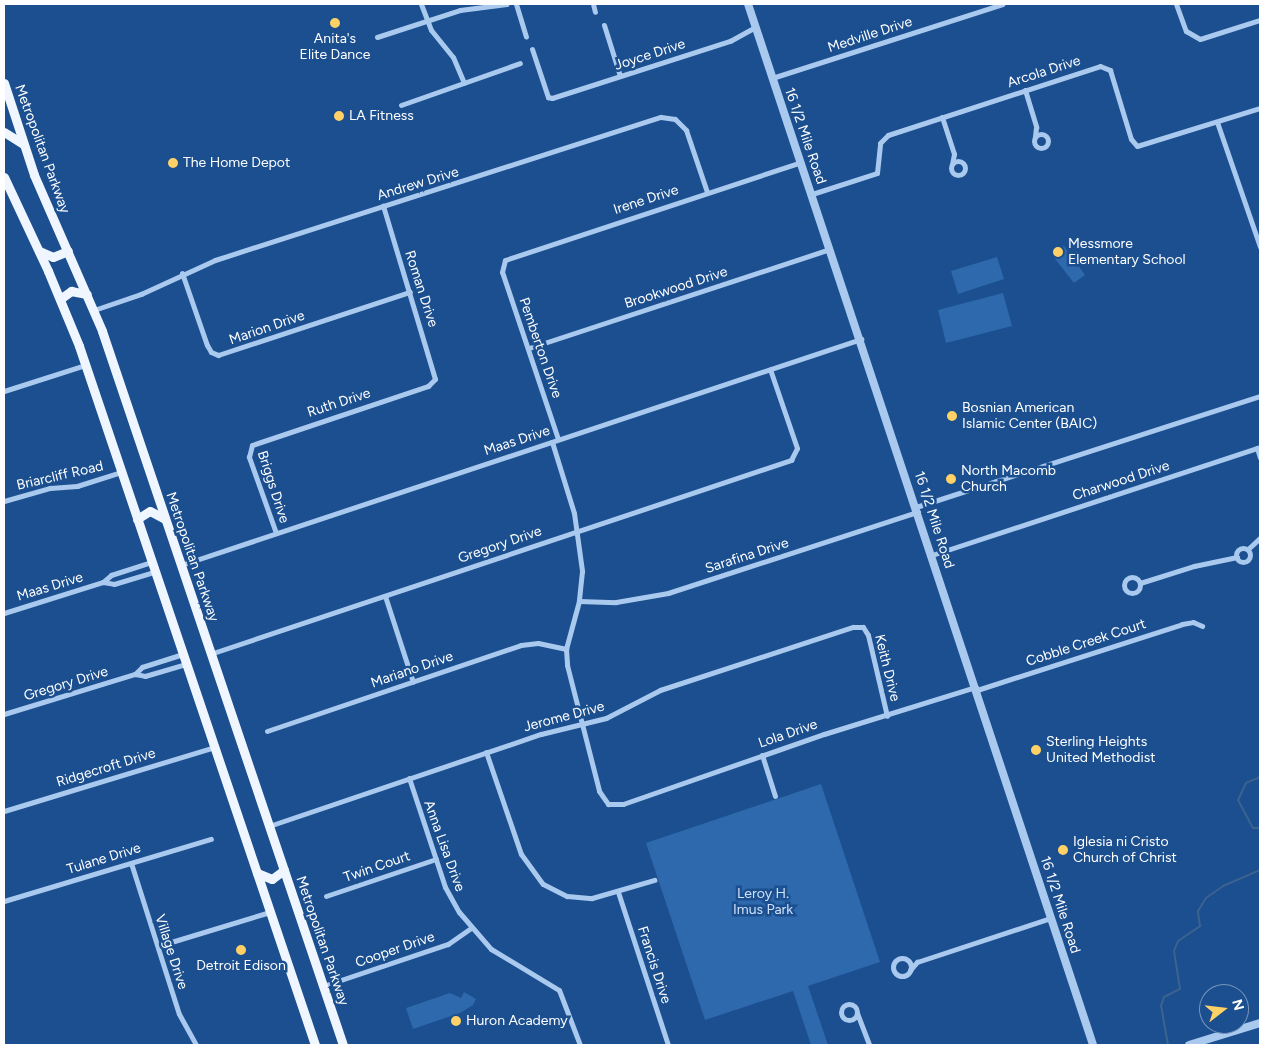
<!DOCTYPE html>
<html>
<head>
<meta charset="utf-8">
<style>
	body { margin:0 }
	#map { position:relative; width:1264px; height:1049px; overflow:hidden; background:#1b4f8f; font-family:Figtree,sans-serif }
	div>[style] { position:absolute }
	.green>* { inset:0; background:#2e69ad }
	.stream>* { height:2px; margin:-1px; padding:0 1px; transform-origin:1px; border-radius:1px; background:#3c6290 }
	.minor>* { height:5px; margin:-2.5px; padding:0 2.5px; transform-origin:2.5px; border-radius:2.5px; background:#a9c9ee }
	.minor>.ring { margin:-2.5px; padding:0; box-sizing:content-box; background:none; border:5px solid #a9c9ee; border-radius:50% }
	.tertiary>* { height:8px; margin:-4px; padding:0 4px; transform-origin:4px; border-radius:4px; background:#a9c9ee }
	.primary>* { height:9px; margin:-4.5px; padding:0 4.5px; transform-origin:4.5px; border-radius:4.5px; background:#f0f6ff }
	.dots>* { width:14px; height:14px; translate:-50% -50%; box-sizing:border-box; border:2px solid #1b4f8f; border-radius:50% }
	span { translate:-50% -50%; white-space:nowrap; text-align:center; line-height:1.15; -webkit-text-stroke:5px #1b4f8f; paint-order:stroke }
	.street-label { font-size:14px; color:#fff }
	.poi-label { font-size:14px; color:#fff }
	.left { translate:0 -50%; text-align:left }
	.park-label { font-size:14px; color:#cfe3fa }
	.frame { position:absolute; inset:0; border:5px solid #fff; pointer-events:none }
	.north { position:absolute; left:1199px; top:984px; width:50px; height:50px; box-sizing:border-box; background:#1b4f8f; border:1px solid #7695bc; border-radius:50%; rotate:74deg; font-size:14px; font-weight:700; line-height:20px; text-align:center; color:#fff }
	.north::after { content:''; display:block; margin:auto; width:18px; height:22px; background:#ffd166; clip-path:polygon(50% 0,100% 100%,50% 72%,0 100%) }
</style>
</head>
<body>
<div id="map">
	<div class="green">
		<i style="clip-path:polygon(1064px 246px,1085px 275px,1074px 283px,1052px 255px)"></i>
		<i style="clip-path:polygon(997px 257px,1004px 279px,958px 294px,951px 271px)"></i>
		<i style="clip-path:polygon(1003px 293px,1012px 326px,946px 343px,938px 310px)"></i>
		<i style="clip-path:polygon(821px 784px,880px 962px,808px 986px,828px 1045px,811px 1045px,793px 991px,705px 1020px,646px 843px)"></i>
		<i style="clip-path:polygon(464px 992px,476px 999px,473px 1005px,460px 1013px,413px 1029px,406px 1008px,450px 993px,461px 998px)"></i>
	</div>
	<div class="stream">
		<i style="left:1260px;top:719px;width:24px;rotate:90deg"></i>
		<i style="left:1260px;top:777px;width:15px;rotate:157deg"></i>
		<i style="left:1246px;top:783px;width:19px;rotate:115deg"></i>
		<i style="left:1238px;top:800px;width:32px;rotate:62deg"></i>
		<i style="left:1253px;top:828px;width:7px"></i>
		<i style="left:1168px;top:1045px;width:40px;rotate:-100deg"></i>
		<i style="left:1161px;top:1006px;width:9px;rotate:-72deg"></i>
		<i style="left:1164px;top:997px;width:18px;rotate:-27deg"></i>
		<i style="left:1180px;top:989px;width:38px;rotate:-99deg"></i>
		<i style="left:1174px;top:951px;width:11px;rotate:-68deg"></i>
		<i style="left:1178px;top:941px;width:27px;rotate:-34deg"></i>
		<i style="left:1200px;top:926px;width:15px;rotate:-98deg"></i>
		<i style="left:1198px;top:911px;width:15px;rotate:-58deg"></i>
		<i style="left:1206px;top:898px;width:21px;rotate:-35deg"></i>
		<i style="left:1223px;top:886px;width:40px;rotate:-23.4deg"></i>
	</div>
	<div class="minor">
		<i style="left:421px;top:4px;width:28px;rotate:69deg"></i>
		<i style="left:431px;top:30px;width:35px;rotate:51deg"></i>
		<i style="left:453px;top:57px;width:28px;rotate:67deg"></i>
		<i style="left:516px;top:4px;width:34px;rotate:73deg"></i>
		<i style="left:593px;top:4px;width:8px;rotate:76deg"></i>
		<i style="left:1176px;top:4px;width:29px;rotate:70deg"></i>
		<i style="left:1186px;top:31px;width:16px;rotate:30deg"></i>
		<i style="left:1200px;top:39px;width:63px;rotate:-17.6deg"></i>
		<i style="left:604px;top:25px;width:53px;rotate:72.6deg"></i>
		<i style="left:377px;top:37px;width:87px;rotate:-18deg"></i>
		<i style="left:460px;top:10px;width:47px;rotate:-7.3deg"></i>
		<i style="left:532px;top:49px;width:51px;rotate:71.6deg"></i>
		<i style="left:548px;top:97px;width:4px;rotate:14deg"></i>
		<i style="left:552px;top:98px;width:187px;rotate:-17.8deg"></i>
		<i style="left:730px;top:41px;width:29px;rotate:-29deg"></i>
		<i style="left:772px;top:78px;width:242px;rotate:-17.8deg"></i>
		<i style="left:1025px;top:90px;width:39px;rotate:73deg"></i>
		<i style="left:1036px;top:127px;width:10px;rotate:96deg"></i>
		<i style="left:401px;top:105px;width:126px;rotate:-19.4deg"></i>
		<i style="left:942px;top:117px;width:39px;rotate:72deg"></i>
		<i style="left:954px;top:154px;width:10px;rotate:101deg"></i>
		<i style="left:1217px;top:122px;width:132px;rotate:71deg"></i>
		<i class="ring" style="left:1034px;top:134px;width:9px;height:9px"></i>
		<i class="ring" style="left:951px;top:161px;width:9px;height:9px"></i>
		<i style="left:812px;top:194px;width:68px;rotate:-17.9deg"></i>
		<i style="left:877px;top:173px;width:30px;rotate:-84deg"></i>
		<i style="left:880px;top:143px;width:11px;rotate:-45deg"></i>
		<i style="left:888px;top:135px;width:223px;rotate:-18deg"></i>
		<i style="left:1100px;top:66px;width:11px;rotate:22deg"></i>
		<i style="left:1110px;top:70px;width:72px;rotate:73.1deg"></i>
		<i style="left:1131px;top:139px;width:9px;rotate:49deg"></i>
		<i style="left:1137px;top:146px;width:129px;rotate:-17.2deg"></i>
		<i style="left:182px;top:273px;width:76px;rotate:70.9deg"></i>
		<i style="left:207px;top:345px;width:8px;rotate:60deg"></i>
		<i style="left:211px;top:352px;width:8px;rotate:23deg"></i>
		<i style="left:218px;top:355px;width:202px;rotate:-18.2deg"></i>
		<i style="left:94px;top:310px;width:50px;rotate:-18.8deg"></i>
		<i style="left:141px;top:294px;width:81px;rotate:-24.7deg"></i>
		<i style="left:215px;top:260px;width:468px;rotate:-17.8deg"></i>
		<i style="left:661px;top:117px;width:14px;rotate:8deg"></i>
		<i style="left:675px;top:119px;width:16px;rotate:45deg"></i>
		<i style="left:686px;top:130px;width:65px;rotate:71.3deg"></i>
		<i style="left:529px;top:348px;width:317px;rotate:-18.2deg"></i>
		<i style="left:4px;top:391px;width:85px;rotate:-17.8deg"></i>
		<i style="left:558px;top:439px;width:176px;rotate:-108.5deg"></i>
		<i style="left:502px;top:272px;width:12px;rotate:-76deg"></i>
		<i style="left:505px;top:260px;width:312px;rotate:-18.3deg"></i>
		<i style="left:552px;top:442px;width:74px;rotate:72.8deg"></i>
		<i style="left:574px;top:513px;width:59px;rotate:82.1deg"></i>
		<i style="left:582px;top:571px;width:30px;rotate:96deg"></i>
		<i style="left:579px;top:601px;width:50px;rotate:105.2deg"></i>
		<i style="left:566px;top:649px;width:16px;rotate:86deg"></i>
		<i style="left:567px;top:665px;width:130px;rotate:75.7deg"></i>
		<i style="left:599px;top:791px;width:16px;rotate:55deg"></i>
		<i style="left:608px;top:804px;width:15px"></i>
		<i style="left:623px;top:804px;width:213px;rotate:-19.2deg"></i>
		<i style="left:824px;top:734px;width:159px;rotate:-17.2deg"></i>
		<i style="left:1257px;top:448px;width:10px;rotate:73deg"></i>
		<i style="left:4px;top:501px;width:48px;rotate:-15.8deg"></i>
		<i style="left:50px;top:488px;width:27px;rotate:-4deg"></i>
		<i style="left:77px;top:486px;width:46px;rotate:-17.7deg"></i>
		<i style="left:916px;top:507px;width:361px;rotate:-17.9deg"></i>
		<i style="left:276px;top:533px;width:81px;rotate:-109.6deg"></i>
		<i style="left:249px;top:457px;width:12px;rotate:-76deg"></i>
		<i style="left:252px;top:445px;width:186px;rotate:-18.5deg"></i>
		<i style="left:428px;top:386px;width:10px;rotate:-45deg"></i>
		<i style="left:435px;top:379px;width:181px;rotate:-106.7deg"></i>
		<i class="ring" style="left:1236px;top:548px;width:9px;height:9px"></i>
		<i style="left:1248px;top:549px;width:16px;rotate:-43deg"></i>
		<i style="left:932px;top:555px;width:345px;rotate:-18.2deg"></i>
		<i style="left:181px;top:565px;width:717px;rotate:-18.38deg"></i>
		<i class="ring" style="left:1124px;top:577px;width:11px;height:11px"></i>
		<i style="left:103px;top:582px;width:11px;rotate:-41deg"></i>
		<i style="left:111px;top:575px;width:42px;rotate:-18deg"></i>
		<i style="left:1140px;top:583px;width:57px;rotate:-17.5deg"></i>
		<i style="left:1194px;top:566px;width:44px;rotate:-11.8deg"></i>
		<i style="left:385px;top:596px;width:90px;rotate:72deg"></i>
		<i style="left:579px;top:601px;width:37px;rotate:2deg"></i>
		<i style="left:616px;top:602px;width:53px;rotate:-9.8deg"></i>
		<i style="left:668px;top:593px;width:263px;rotate:-18deg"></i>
		<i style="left:4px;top:613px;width:104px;rotate:-17.4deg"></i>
		<i style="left:103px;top:582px;width:11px;rotate:10deg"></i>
		<i style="left:114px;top:584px;width:42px;rotate:-16.7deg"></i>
		<i style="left:210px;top:654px;width:613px;rotate:-18.46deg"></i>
		<i style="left:791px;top:460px;width:13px;rotate:-63deg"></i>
		<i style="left:797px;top:448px;width:83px;rotate:-108.9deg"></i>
		<i style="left:135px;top:674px;width:10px;rotate:-45deg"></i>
		<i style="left:142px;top:667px;width:43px;rotate:-17.6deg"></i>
		<i style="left:977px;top:690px;width:215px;rotate:-17.8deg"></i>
		<i style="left:1182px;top:624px;width:11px;rotate:-10deg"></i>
		<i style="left:1193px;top:622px;width:10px;rotate:24deg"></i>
		<i style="left:4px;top:714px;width:137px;rotate:-17deg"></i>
		<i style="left:135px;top:674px;width:10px;rotate:11deg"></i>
		<i style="left:145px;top:676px;width:43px;rotate:-16.3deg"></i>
		<i style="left:267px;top:731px;width:268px;rotate:-18.7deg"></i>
		<i style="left:521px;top:645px;width:17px;rotate:-7deg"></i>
		<i style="left:538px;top:643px;width:29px;rotate:12deg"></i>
		<i style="left:486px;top:752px;width:108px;rotate:71.1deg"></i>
		<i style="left:521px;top:854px;width:37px;rotate:54deg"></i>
		<i style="left:543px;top:884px;width:27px;rotate:27deg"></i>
		<i style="left:567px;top:896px;width:25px;rotate:5deg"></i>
		<i style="left:592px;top:898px;width:65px;rotate:-16.2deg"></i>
		<i style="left:762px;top:755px;width:43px;rotate:72.4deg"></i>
		<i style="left:409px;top:778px;width:115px;rotate:71.7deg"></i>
		<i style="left:445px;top:887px;width:29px;rotate:61deg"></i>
		<i style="left:459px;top:912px;width:49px;rotate:49.1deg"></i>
		<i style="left:491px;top:949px;width:79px;rotate:31.1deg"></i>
		<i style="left:559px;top:990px;width:59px;rotate:69.1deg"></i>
		<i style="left:4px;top:811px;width:220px;rotate:-16.9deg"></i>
		<i style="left:269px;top:826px;width:287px;rotate:-18.7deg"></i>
		<i style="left:541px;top:734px;width:67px;rotate:-13.8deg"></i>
		<i style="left:606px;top:718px;width:61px;rotate:-27.4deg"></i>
		<i style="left:660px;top:690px;width:203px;rotate:-18.1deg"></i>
		<i style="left:853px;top:627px;width:10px"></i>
		<i style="left:863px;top:627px;width:9px;rotate:58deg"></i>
		<i style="left:868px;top:635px;width:83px;rotate:76.8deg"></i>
		<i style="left:131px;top:863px;width:158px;rotate:72.4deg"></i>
		<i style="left:179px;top:1014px;width:35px;rotate:61deg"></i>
		<i style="left:618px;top:892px;width:161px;rotate:71.9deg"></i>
		<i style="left:326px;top:896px;width:116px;rotate:-18.6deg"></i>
		<i style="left:4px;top:901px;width:216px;rotate:-16.7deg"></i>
		<i style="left:158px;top:946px;width:117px;rotate:-16.9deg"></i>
		<i class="ring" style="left:893px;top:958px;width:13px;height:13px"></i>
		<i style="left:910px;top:970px;width:11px;rotate:-49deg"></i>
		<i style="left:917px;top:962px;width:141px;rotate:-18.2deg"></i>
		<i style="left:323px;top:986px;width:132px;rotate:-18.6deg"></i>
		<i style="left:448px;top:944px;width:28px;rotate:-35deg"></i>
		<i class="ring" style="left:841px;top:1004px;width:11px;height:11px"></i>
		<i style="left:857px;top:1013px;width:34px;rotate:69deg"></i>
	</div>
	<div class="tertiary">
		<i style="left:748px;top:4px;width:1097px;rotate:71.66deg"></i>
		<i style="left:1189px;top:1045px;width:74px;rotate:-17.2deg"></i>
	</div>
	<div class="primary">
		<i style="left:4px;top:83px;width:97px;rotate:71.9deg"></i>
		<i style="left:34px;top:175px;width:170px;rotate:66.4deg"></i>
		<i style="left:102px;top:331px;width:754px;rotate:71.35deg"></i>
		<i style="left:4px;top:132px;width:22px;rotate:32deg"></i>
		<i style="left:4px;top:177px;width:104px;rotate:64.9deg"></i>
		<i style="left:48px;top:271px;width:81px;rotate:67.5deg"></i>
		<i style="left:79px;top:346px;width:738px;rotate:71.34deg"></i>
		<i style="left:39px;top:251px;width:15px;rotate:23deg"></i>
		<i style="left:53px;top:257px;width:16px;rotate:-22deg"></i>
		<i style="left:60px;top:299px;width:14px;rotate:-36deg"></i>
		<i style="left:71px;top:291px;width:16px;rotate:11deg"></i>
		<i style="left:137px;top:519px;width:15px;rotate:-32deg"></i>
		<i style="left:150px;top:511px;width:17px;rotate:28deg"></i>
		<i style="left:257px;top:873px;width:16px;rotate:22deg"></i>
		<i style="left:272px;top:879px;width:15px;rotate:-37deg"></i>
	</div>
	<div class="dots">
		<i style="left:335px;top:23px;background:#ffd166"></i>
		<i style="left:339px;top:116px;background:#ffd166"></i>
		<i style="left:173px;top:163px;background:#ffd166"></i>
		<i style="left:1058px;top:252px;background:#ffd166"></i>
		<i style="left:952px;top:416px;background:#ffd166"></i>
		<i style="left:951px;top:479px;background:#ffd166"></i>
		<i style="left:1036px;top:750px;background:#ffd166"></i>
		<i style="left:1063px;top:850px;background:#ffd166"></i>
		<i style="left:241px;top:950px;background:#ffd166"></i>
		<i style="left:456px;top:1021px;background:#ffd166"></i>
	</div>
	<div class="street-label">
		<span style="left:870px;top:35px;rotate:-18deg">Medville Drive</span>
		<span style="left:650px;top:55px;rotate:-18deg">Joyce Drive</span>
		<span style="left:1044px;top:72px;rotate:-18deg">Arcola Drive</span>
		<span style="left:805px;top:136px;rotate:71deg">16 1/2 Mile Road</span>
		<span style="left:42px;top:149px;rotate:70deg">Metropolitan Parkway</span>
		<span style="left:418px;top:184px;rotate:-17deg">Andrew Drive</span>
		<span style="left:646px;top:200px;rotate:-18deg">Irene Drive</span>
		<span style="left:676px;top:288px;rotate:-18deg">Brookwood Drive</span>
		<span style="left:421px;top:289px;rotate:72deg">Roman Drive</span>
		<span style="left:267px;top:328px;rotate:-19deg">Marion Drive</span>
		<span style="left:540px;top:348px;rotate:71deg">Pemberton Drive</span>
		<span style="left:339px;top:403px;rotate:-18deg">Ruth Drive</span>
		<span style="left:517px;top:441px;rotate:-18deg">Maas Drive</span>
		<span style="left:60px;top:476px;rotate:-13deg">Briarcliff Road</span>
		<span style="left:1121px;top:481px;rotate:-18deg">Charwood Drive</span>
		<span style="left:273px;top:487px;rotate:72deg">Briggs Drive</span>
		<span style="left:934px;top:520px;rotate:72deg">16 1/2 Mile Road</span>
		<span style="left:500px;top:545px;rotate:-19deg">Gregory Drive</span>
		<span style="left:747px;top:556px;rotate:-18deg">Sarafina Drive</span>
		<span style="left:192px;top:557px;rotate:71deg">Metropolitan Parkway</span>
		<span style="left:50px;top:587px;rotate:-17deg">Maas Drive</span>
		<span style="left:1086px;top:643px;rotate:-18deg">Cobble Creek Court</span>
		<span style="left:887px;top:668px;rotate:76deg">Keith Drive</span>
		<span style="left:412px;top:670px;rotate:-19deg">Mariano Drive</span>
		<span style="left:66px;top:684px;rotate:-17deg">Gregory Drive</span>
		<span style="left:564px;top:717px;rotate:-15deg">Jerome Drive</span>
		<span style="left:788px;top:734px;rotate:-19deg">Lola Drive</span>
		<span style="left:106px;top:768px;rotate:-17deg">Ridgecroft Drive</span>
		<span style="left:444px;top:846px;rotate:70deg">Anna Lisa Drive</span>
		<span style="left:104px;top:859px;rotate:-17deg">Tulane Drive</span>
		<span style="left:377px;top:867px;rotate:-19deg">Twin Court</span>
		<span style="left:1060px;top:905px;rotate:72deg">16 1/2 Mile Road</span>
		<span style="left:322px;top:941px;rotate:71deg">Metropolitan Parkway</span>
		<span style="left:395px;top:950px;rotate:-19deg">Cooper Drive</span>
		<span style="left:171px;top:952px;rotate:72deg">Village Drive</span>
		<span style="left:654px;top:965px;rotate:72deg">Francis Drive</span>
	</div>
	<div class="poi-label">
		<span style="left:335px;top:47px">Anita's<br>Elite Dance</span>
		<span class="left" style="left:349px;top:116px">LA Fitness</span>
		<span class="left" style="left:183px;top:163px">The Home Depot</span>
		<span class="left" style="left:1068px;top:252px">Messmore<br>Elementary School</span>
		<span class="left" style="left:962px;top:416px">Bosnian American<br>Islamic Center (BAIC)</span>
		<span class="left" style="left:961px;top:479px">North Macomb<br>Church</span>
		<span class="left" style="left:1046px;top:750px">Sterling Heights<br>United Methodist</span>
		<span class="left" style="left:1073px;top:850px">Iglesia ni Cristo<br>Church of Christ</span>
		<span style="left:241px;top:966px">Detroit Edison</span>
		<span class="left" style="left:466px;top:1021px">Huron Academy</span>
	</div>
	<div class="park-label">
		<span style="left:763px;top:902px">Leroy H.<br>Imus Park</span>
	</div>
	<div class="frame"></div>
	<div class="north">N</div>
</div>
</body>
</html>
